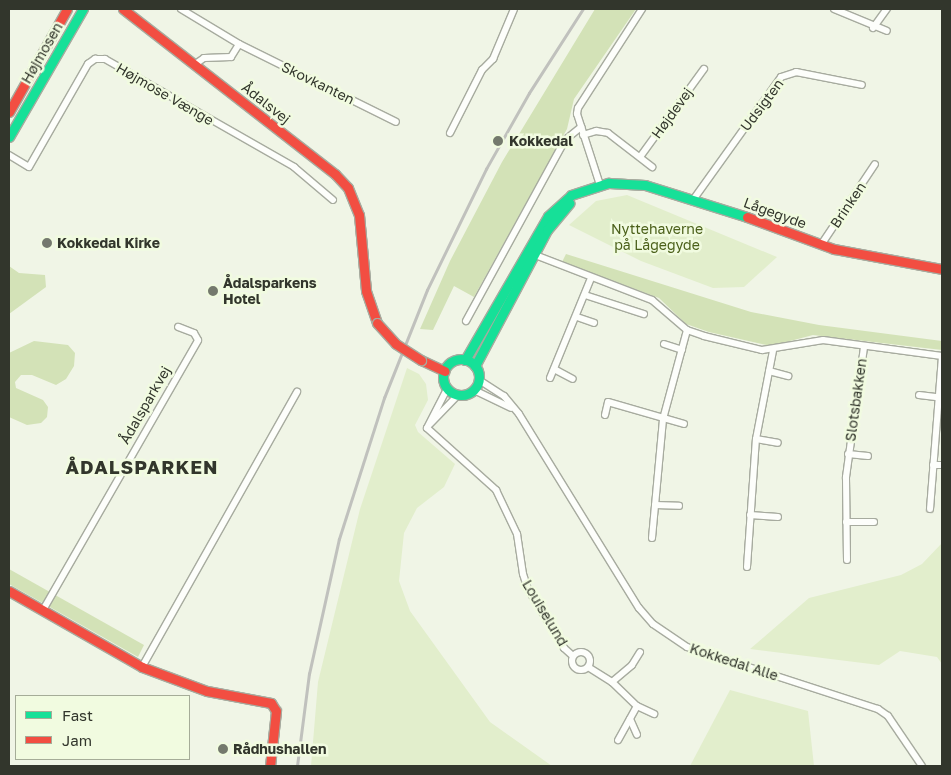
<!DOCTYPE html>
<html>
<head>
<meta charset="utf-8">
<style>
	body { margin:0 }
	#map { position:relative; width:951px; height:775px; overflow:hidden; background:#f0f5e6; font-family:"Golos Text",sans-serif }
	div>[style] { position:absolute }
	.green>* { inset:0; background:#e2eecc }
	.forest>* { inset:0; background:#d3e2b7 }
	.roads { filter:drop-shadow(1px 0 #a7ab9f) drop-shadow(-1px 0 #a7ab9f) drop-shadow(0 1px #a7ab9f) drop-shadow(0 -1px #a7ab9f) }
	.street>* { height:6px; margin:-3px; padding:0 3px; transform-origin:3px; border-radius:3px; background:#fdfefb }
	.street>.ring { margin:-3px; padding:0; box-sizing:content-box; background:none; border:6px solid #fdfefb; border-radius:50% }
	.fast>* { height:9px; margin:-4.5px; padding:0 4.5px; transform-origin:4.5px; border-radius:4.5px; background:#16e098 }
	.fast>.ring { margin:-4.5px; padding:0; box-sizing:content-box; background:none; border:9px solid #16e098; border-radius:50% }
	.jam>* { height:9px; margin:-4.5px; padding:0 4.5px; transform-origin:4.5px; border-radius:4.5px; background:#f24e42 }
	.rail>* { height:2.5px; margin:-1.25px; padding:0 1.25px; transform-origin:1.25px; border-radius:1.25px; background:#c0c1bd }
	.bridges { filter:drop-shadow(1px 0 #a7ab9f) drop-shadow(-1px 0 #a7ab9f) drop-shadow(0 1px #a7ab9f) drop-shadow(0 -1px #a7ab9f) }
	.jam-bridge>* { height:9px; margin:-4.5px; padding:0 4.5px; transform-origin:4.5px; border-radius:4.5px; background:#f24e42 }
	.dots>* { width:14px; height:14px; translate:-50% -50%; box-sizing:border-box; border:2px solid #f1fbe0; border-radius:50% }
	span { translate:-50% -50%; white-space:nowrap; text-align:center; line-height:1.15; -webkit-text-stroke:5px #f1fbe0; paint-order:stroke }
	.street-label { font-size:14px; color:#32362c }
	.poi-label { font-size:14px; color:#32362c; font-weight:700 }
	.left { translate:0 -50%; text-align:left }
	.park-label { font-size:14px; color:#4b601a }
	.district-label { font-size:19px; color:#32362c; font-weight:700; letter-spacing:1px }
	.frame { position:absolute; inset:0; border:10px solid #32362c; pointer-events:none }
	.legend { position:absolute; left:15px; top:695px; width:175px; height:65px; box-sizing:border-box; background:#f1fbe0; border:1px solid #a5ac98; margin:0; padding:6px 9px; list-style:none; font-size:15px; color:#32362c }
	.legend li { display:flex; align-items:center; gap:10px; height:25px }
	.legend b { width:25px; border:1px solid #a5ac98 }
</style>
</head>
<body>
<div id="map">
	<div class="green">
		<i style="clip-path:polygon(627px 195px,777px 257px,744px 287px,713px 288px,641px 261px,569px 225px,596px 201px)"></i>
		<i style="clip-path:polygon(407px 368px,419px 374px,426px 384px,428px 400px,415px 425px,418px 432px,455px 464px,444px 487px,417px 508px,404px 533px,399px 581px,410px 611px,490px 722px,552px 766px,311px 766px,318px 682px,360px 509px)"></i>
		<i style="clip-path:polygon(942px 543px,942px 664px,937px 657px,900px 651px,879px 665px,750px 649px,809px 598px,901px 575px,922px 564px)"></i>
		<i style="clip-path:polygon(730px 690px,808px 711px,814px 766px,690px 766px)"></i>
	</div>
	<div class="forest">
		<i style="clip-path:polygon(595px 9px,636px 9px,574px 99px,567px 129px,474px 297px,454px 286px,433px 330px,420px 329px,450px 261px,502px 162px)"></i>
		<i style="clip-path:polygon(566px 254px,751px 312px,819px 325px,942px 341px,942px 350px,813px 335px,771px 346px,709px 332px,686px 324px,659px 298px,562px 262px)"></i>
		<i style="clip-path:polygon(9px 266px,19px 273px,45px 275px,46px 287px,9px 314px)"></i>
		<i style="clip-path:polygon(34px 341px,68px 345px,75px 353px,74px 366px,66px 379px,56px 385px,32px 375px,21px 375px,15px 382px,16px 388px,43px 400px,48px 407px,47px 417px,41px 423px,27px 425px,9px 417px,9px 353px)"></i>
		<i style="clip-path:polygon(9px 569px,144px 645px,138px 657px,9px 584px)"></i>
	</div>
	<div class="roads">
		<div class="street">
			<i style="left:181px;top:9px;width:68px;rotate:31.1deg"></i>
			<i style="left:239px;top:44px;width:175px;rotate:26.4deg"></i>
			<i style="left:834px;top:9px;width:57px;rotate:22.5deg"></i>
			<i style="left:873px;top:28px;width:24px;rotate:-54deg"></i>
			<i style="left:194px;top:65px;width:12px;rotate:-35deg"></i>
			<i style="left:204px;top:58px;width:27px;rotate:-2deg"></i>
			<i style="left:231px;top:57px;width:15px;rotate:-58deg"></i>
			<i style="left:450px;top:133px;width:71px;rotate:-63.1deg"></i>
			<i style="left:482px;top:70px;width:16px;rotate:-45deg"></i>
			<i style="left:493px;top:59px;width:54px;rotate:-67.2deg"></i>
			<i style="left:583px;top:135px;width:14px;rotate:-17deg"></i>
			<i style="left:596px;top:131px;width:12px;rotate:9deg"></i>
			<i style="left:608px;top:133px;width:56px;rotate:37.7deg"></i>
			<i style="left:9px;top:155px;width:23px;rotate:31deg"></i>
			<i style="left:29px;top:167px;width:119px;rotate:-60.2deg"></i>
			<i style="left:88px;top:64px;width:9px;rotate:-36deg"></i>
			<i style="left:95px;top:59px;width:10px"></i>
			<i style="left:105px;top:59px;width:218px;rotate:29.7deg"></i>
			<i style="left:294px;top:167px;width:51px;rotate:40.2deg"></i>
			<i style="left:640px;top:157px;width:109px;rotate:-54deg"></i>
			<i style="left:600px;top:185px;width:75px;rotate:-107.9deg"></i>
			<i style="left:577px;top:114px;width:6px;rotate:-81deg"></i>
			<i style="left:578px;top:108px;width:118px;rotate:-57.1deg"></i>
			<i style="left:693px;top:200px;width:151px;rotate:-54.4deg"></i>
			<i style="left:781px;top:77px;width:16px;rotate:-18deg"></i>
			<i style="left:796px;top:72px;width:67px;rotate:11.1deg"></i>
			<i style="left:821px;top:245px;width:97px;rotate:-56.3deg"></i>
			<i style="left:530px;top:253px;width:131px;rotate:21.1deg"></i>
			<i style="left:652px;top:300px;width:46px;rotate:40.6deg"></i>
			<i style="left:687px;top:330px;width:18px;rotate:19deg"></i>
			<i style="left:704px;top:336px;width:60px;rotate:13.6deg"></i>
			<i style="left:762px;top:350px;width:62px;rotate:-9.3deg"></i>
			<i style="left:823px;top:340px;width:120px;rotate:7.7deg"></i>
			<i style="left:585px;top:295px;width:62px;rotate:17.9deg"></i>
			<i style="left:577px;top:317px;width:18px;rotate:19deg"></i>
			<i style="left:466px;top:321px;width:206px;rotate:-61.3deg"></i>
			<i style="left:565px;top:140px;width:21px;rotate:-39deg"></i>
			<i style="left:664px;top:344px;width:19px;rotate:18deg"></i>
			<i style="left:554px;top:369px;width:21px;rotate:28deg"></i>
			<i style="left:769px;top:371px;width:20px;rotate:15deg"></i>
			<i style="left:550px;top:378px;width:108px;rotate:-67.7deg"></i>
			<i style="left:479px;top:380px;width:30px;rotate:33deg"></i>
			<i style="left:504px;top:396px;width:23px;rotate:50deg"></i>
			<i style="left:519px;top:414px;width:228px;rotate:58.3deg"></i>
			<i style="left:639px;top:608px;width:21px;rotate:49deg"></i>
			<i style="left:653px;top:624px;width:41px;rotate:34.1deg"></i>
			<i style="left:687px;top:647px;width:201px;rotate:18deg"></i>
			<i style="left:878px;top:709px;width:12px;rotate:35deg"></i>
			<i style="left:888px;top:716px;width:60px;rotate:55.8deg"></i>
			<i style="left:447px;top:389px;width:44px;rotate:117.1deg"></i>
			<i style="left:427px;top:428px;width:93px;rotate:41.9deg"></i>
			<i style="left:496px;top:490px;width:49px;rotate:64.5deg"></i>
			<i style="left:517px;top:534px;width:40px;rotate:81.5deg"></i>
			<i style="left:523px;top:574px;width:16px;rotate:72deg"></i>
			<i style="left:528px;top:589px;width:69px;rotate:58.6deg"></i>
			<i style="left:564px;top:648px;width:12px;rotate:42deg"></i>
			<i style="left:474px;top:390px;width:41px;rotate:25.9deg"></i>
			<i style="left:919px;top:395px;width:23px;rotate:7deg"></i>
			<i style="left:605px;top:415px;width:13px;rotate:-77deg"></i>
			<i style="left:608px;top:402px;width:79px;rotate:16.1deg"></i>
			<i style="left:430px;top:424px;width:40px;rotate:-46deg"></i>
			<i style="left:756px;top:439px;width:22px;rotate:10deg"></i>
			<i style="left:848px;top:454px;width:20px;rotate:6deg"></i>
			<i style="left:933px;top:465px;width:9px"></i>
			<i style="left:655px;top:505px;width:24px;rotate:2deg"></i>
			<i style="left:930px;top:509px;width:153px;rotate:-85.5deg"></i>
			<i style="left:750px;top:515px;width:28px;rotate:4deg"></i>
			<i style="left:846px;top:522px;width:28px"></i>
			<i style="left:652px;top:538px;width:120px;rotate:-84.7deg"></i>
			<i style="left:663px;top:419px;width:92px;rotate:-74.9deg"></i>
			<i style="left:847px;top:560px;width:83px;rotate:-90.7deg"></i>
			<i style="left:846px;top:477px;width:131px;rotate:-82.1deg"></i>
			<i style="left:747px;top:567px;width:128px;rotate:-86deg"></i>
			<i style="left:756px;top:439px;width:90px;rotate:-79.1deg"></i>
			<i style="left:43px;top:610px;width:311px;rotate:-60.1deg"></i>
			<i style="left:198px;top:340px;width:8px;rotate:-120deg"></i>
			<i style="left:194px;top:333px;width:17px;rotate:-159deg"></i>
			<i class="ring" style="left:572px;top:652px;width:12px;height:12px"></i>
			<i style="left:142px;top:667px;width:316px;rotate:-60.6deg"></i>
			<i style="left:588px;top:667px;width:28px;rotate:32deg"></i>
			<i style="left:612px;top:682px;width:35px;rotate:44deg"></i>
			<i style="left:637px;top:706px;width:39px;rotate:119deg"></i>
			<i style="left:612px;top:682px;width:26px;rotate:-40deg"></i>
			<i style="left:632px;top:665px;width:15px;rotate:-58deg"></i>
			<i style="left:637px;top:706px;width:19px;rotate:25deg"></i>
			<i style="left:630px;top:719px;width:17px;rotate:66deg"></i>
		</div>
		<div class="fast">
			<i style="left:9px;top:137px;width:148px;rotate:-60deg"></i>
			<i class="ring" style="left:443px;top:359px;width:27px;height:27px"></i>
			<i style="left:465px;top:360px;width:166px;rotate:-60deg"></i>
			<i style="left:548px;top:216px;width:31px;rotate:-42deg"></i>
			<i style="left:571px;top:195px;width:40px;rotate:-18deg"></i>
			<i style="left:609px;top:183px;width:36px;rotate:3deg"></i>
			<i style="left:645px;top:185px;width:107px;rotate:17.4deg"></i>
			<i style="left:475px;top:366px;width:154px;rotate:-62.1deg"></i>
			<i style="left:547px;top:230px;width:35px;rotate:-50deg"></i>
		</div>
		<div class="jam">
			<i style="left:123px;top:9px;width:269px;rotate:37.9deg"></i>
			<i style="left:335px;top:174px;width:19px;rotate:47deg"></i>
			<i style="left:348px;top:188px;width:29px;rotate:68deg"></i>
			<i style="left:359px;top:215px;width:76px;rotate:84.7deg"></i>
			<i style="left:366px;top:291px;width:34px;rotate:71deg"></i>
			<i style="left:9px;top:112px;width:118px;rotate:-60.6deg"></i>
			<i style="left:747px;top:217px;width:93px;rotate:20.2deg"></i>
			<i style="left:834px;top:249px;width:110px;rotate:10.5deg"></i>
			<i style="left:421px;top:360px;width:26px;rotate:25deg"></i>
			<i style="left:9px;top:591px;width:153px;rotate:29.7deg"></i>
			<i style="left:142px;top:667px;width:69px;rotate:20.3deg"></i>
			<i style="left:207px;top:691px;width:65px;rotate:10.6deg"></i>
			<i style="left:271px;top:703px;width:9px;rotate:58deg"></i>
			<i style="left:276px;top:711px;width:55px;rotate:96.2deg"></i>
		</div>
	</div>
	<div class="rail">
		<i style="left:297px;top:766px;width:93px;rotate:-82.6deg"></i>
		<i style="left:309px;top:674px;width:138px;rotate:-77.5deg"></i>
		<i style="left:339px;top:539px;width:148px;rotate:-72.3deg"></i>
		<i style="left:384px;top:398px;width:116px;rotate:-68.3deg"></i>
		<i style="left:427px;top:290px;width:135px;rotate:-64deg"></i>
		<i style="left:486px;top:169px;width:87px;rotate:-60.5deg"></i>
		<i style="left:529px;top:93px;width:100px;rotate:-57.3deg"></i>
	</div>
	<div class="bridges">
		<div class="jam-bridge">
			<i style="left:377px;top:323px;width:28px;rotate:48deg"></i>
			<i style="left:396px;top:344px;width:30px;rotate:33deg"></i>
		</div>
	</div>
	<div class="dots">
		<i style="left:498px;top:141px;background:#74796d"></i>
		<i style="left:47px;top:243px;background:#74796d"></i>
		<i style="left:213px;top:291px;background:#74796d"></i>
		<i style="left:223px;top:749px;background:#74796d"></i>
	</div>
	<div class="street-label">
		<span style="left:42px;top:53px;rotate:-60deg">Højmosen</span>
		<span style="left:318px;top:83px;rotate:26deg">Skovkanten</span>
		<span style="left:165px;top:94px;rotate:30deg">Højmose Vænge</span>
		<span style="left:266px;top:103px;rotate:38deg">Ådalsvej</span>
		<span style="left:762px;top:105px;rotate:-53deg">Udsigten</span>
		<span style="left:672px;top:113px;rotate:-54deg">Højdevej</span>
		<span style="left:848px;top:205px;rotate:-56deg">Brinken</span>
		<span style="left:775px;top:213px;rotate:20deg">Lågegyde</span>
		<span style="left:856px;top:400px;rotate:-82deg">Slotsbakken</span>
		<span style="left:145px;top:405px;rotate:-60deg">Ådalsparkvej</span>
		<span style="left:545px;top:613px;rotate:59deg">Louiselund</span>
		<span style="left:734px;top:662px;rotate:18deg">Kokkedal Alle</span>
	</div>
	<div class="poi-label">
		<span class="left" style="left:509px;top:141px">Kokkedal</span>
		<span class="left" style="left:57px;top:243px">Kokkedal Kirke</span>
		<span class="left" style="left:223px;top:291px">Ådalsparkens<br>Hotel</span>
		<span class="left" style="left:233px;top:749px">Rådhushallen</span>
	</div>
	<div class="park-label">
		<span style="left:657px;top:237px">Nyttehaverne<br>på Lågegyde</span>
	</div>
	<div class="district-label">
		<span style="left:142px;top:467px">ÅDALSPARKEN</span>
	</div>
	<div class="frame"></div>
	<ul class="legend">
	<li><b style="height:6px;background:#16e098"></b>Fast</li>
	<li><b style="height:6px;background:#f24e42"></b>Jam</li>
	</ul>
</div>
</body>
</html>
